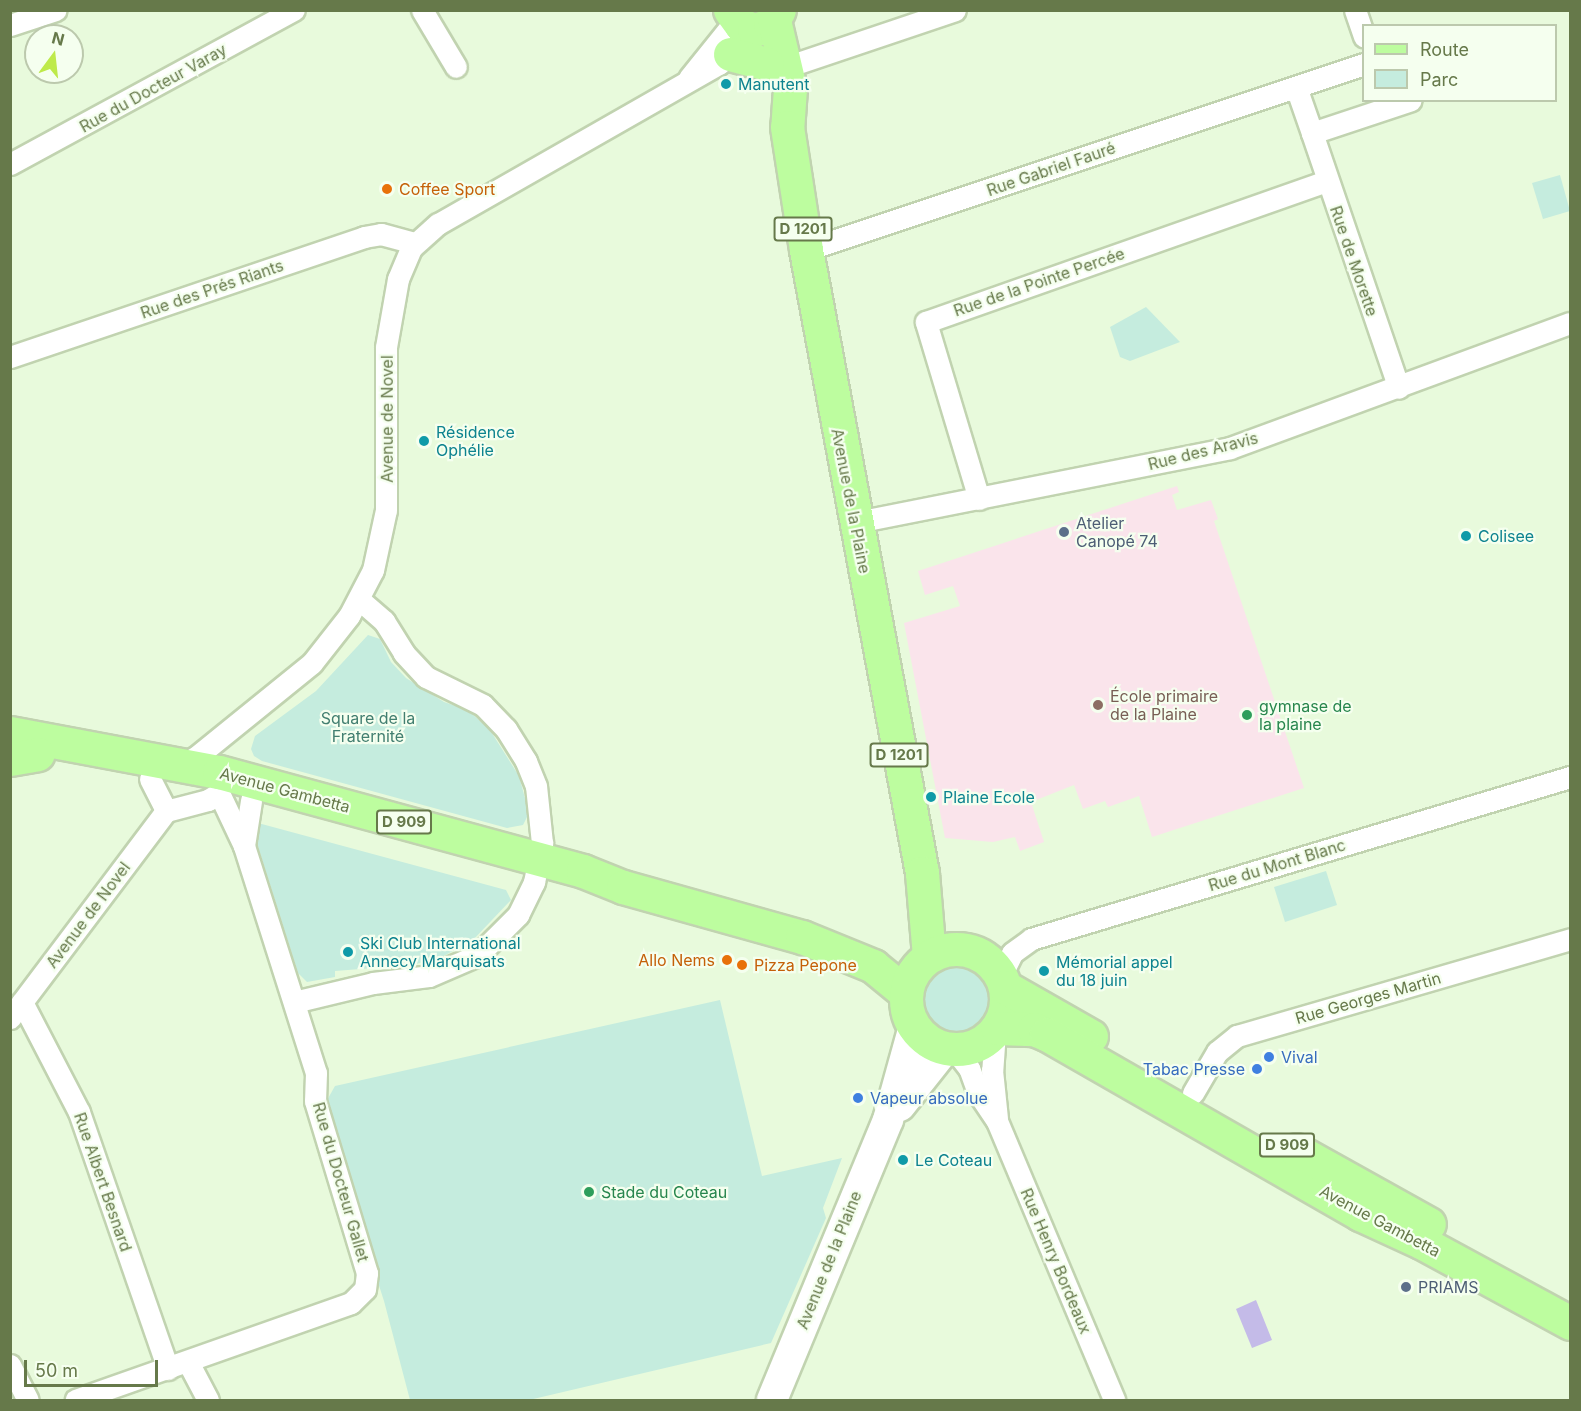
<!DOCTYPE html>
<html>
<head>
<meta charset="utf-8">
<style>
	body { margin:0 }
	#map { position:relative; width:1581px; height:1411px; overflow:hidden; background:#effde8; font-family:Inter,sans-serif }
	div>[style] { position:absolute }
	.residential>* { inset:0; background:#e8fadc }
	.education>* { inset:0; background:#fae4eb }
	.green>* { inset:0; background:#c5ecde }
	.round { border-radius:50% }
	.water>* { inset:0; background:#c4bbe8 }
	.roads { filter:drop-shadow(2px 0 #c1d3b0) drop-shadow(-2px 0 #c1d3b0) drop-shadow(0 2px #c1d3b0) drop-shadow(0 -2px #c1d3b0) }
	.minor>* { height:21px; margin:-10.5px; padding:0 10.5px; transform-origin:10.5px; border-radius:10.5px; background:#fff }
	.secondary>* { height:30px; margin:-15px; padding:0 15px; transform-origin:15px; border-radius:15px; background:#fff }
	.primary>* { height:33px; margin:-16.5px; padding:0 16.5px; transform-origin:16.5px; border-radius:16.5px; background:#bdfd9f }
	.primary>.ring { margin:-16.5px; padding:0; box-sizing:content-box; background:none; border:33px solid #bdfd9f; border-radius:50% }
	.dots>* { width:16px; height:16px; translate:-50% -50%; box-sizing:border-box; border:3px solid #f5ffef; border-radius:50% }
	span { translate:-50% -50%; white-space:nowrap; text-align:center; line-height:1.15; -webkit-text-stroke:4.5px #f5ffef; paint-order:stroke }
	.shield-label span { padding:2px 4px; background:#f5ffef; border:2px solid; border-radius:4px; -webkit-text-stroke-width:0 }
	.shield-label { font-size:15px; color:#66794a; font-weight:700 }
	.culture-label { font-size:16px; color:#0d838f }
	.left { translate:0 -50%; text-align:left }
	.street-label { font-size:16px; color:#66794a }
	.food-label { font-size:16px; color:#c56008 }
	.right { translate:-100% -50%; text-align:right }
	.service-label { font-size:16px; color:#4e5e75 }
	.education-label { font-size:16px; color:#785e54 }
	.leisure-label { font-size:16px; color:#27864d }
	.park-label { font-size:16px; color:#427f70 }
	.shop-label { font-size:16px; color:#366cbe }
	.frame { position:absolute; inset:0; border:12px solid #66794a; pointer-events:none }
	.legend { position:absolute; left:1362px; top:24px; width:195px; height:78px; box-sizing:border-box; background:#f5ffef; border:2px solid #bcc9ad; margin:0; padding:8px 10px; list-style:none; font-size:18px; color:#66794a }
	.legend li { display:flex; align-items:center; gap:12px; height:30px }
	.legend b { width:30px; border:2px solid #bcc9ad }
	.north { position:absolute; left:24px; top:24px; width:60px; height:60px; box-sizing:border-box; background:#f5ffef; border:2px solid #bcc9ad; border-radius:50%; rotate:15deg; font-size:16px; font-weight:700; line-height:24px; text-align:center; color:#66794a }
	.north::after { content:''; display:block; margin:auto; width:21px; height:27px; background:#beea4a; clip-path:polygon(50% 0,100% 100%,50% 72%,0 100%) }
	.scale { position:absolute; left:24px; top:1360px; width:134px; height:27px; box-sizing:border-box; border:3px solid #66794a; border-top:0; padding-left:8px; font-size:18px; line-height:21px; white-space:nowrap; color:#66794a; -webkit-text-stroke:4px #f5ffef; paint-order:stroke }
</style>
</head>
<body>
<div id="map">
	<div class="residential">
		<i style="clip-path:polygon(evenodd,11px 11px,1570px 11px,1570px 1400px,11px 1400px,11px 11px,1364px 26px,1556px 26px,1556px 100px,1364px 100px,1364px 26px,11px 11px,36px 36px,72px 36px,72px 72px,36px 72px,36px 36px)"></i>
	</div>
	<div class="education">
		<i style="clip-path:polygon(1177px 486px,1179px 492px,1172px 495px,1177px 510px,1211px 500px,1218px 519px,1214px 521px,1304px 788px,1152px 837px,1139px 796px,1108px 807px,1105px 801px,1083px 809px,1074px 785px,1031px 802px,1044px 842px,1020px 851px,1015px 837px,993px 842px,945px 838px,904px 623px,960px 606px,953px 586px,925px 595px,918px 571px)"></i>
	</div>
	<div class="green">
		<i style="clip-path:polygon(1560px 175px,1570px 211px,1543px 219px,1532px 183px)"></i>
		<i style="clip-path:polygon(1146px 307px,1180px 342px,1130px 361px,1120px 357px,1110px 327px)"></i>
		<i style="clip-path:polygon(368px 635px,380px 639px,391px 662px,406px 678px,444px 702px,468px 710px,490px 730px,519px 776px,529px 813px,523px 825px,507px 828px,262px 761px,254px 756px,251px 749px,255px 736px,316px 691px)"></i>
		<i style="clip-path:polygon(258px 823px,506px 890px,511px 900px,473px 940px,440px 958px,412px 965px,335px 971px,335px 977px,307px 982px,298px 973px,253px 831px)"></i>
		<i style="clip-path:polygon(1326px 871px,1337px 905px,1285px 922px,1274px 887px)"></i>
		<i class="round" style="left:918px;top:961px;width:76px;height:76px"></i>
		<i style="clip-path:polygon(720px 1000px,762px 1176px,842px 1158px,823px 1208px,826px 1218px,771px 1343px,529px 1400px,410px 1400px,384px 1301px,322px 1109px,335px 1086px)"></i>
	</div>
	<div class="water">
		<i style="clip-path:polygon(1256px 1300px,1272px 1340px,1252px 1348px,1236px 1309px)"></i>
	</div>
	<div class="roads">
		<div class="minor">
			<i style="left:422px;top:10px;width:66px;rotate:59.2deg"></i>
			<i style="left:1355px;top:10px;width:28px;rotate:71deg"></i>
			<i style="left:10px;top:25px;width:48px;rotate:-18.1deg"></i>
			<i style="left:786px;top:67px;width:178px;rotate:-18.6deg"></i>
			<i style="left:689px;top:78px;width:73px;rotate:-51.1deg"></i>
			<i style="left:1296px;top:87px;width:49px;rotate:70.8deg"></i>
			<i style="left:1312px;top:133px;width:104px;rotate:-18.4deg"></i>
			<i style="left:1312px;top:133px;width:269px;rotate:71.2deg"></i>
			<i style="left:10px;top:164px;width:323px;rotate:-28.5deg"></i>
			<i style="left:806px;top:250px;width:588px;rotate:-18.43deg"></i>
			<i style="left:10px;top:357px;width:374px;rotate:-18.7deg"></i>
			<i style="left:364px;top:237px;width:17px;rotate:-10deg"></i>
			<i style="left:381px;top:234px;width:35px;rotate:15deg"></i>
			<i style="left:979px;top:499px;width:185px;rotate:-106.7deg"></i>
			<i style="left:926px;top:322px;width:425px;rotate:-19.4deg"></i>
			<i style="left:857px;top:522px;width:380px;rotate:-11.2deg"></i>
			<i style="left:1230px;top:448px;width:362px;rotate:-20.2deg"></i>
			<i style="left:182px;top:764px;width:16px;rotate:-27deg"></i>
			<i style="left:196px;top:757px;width:149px;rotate:-39deg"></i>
			<i style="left:312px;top:663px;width:60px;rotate:-51.8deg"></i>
			<i style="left:349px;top:616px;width:52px;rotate:-62.4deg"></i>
			<i style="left:373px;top:570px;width:61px;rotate:-77.8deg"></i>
			<i style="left:386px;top:510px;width:163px;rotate:-90deg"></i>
			<i style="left:386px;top:347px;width:69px;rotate:-80deg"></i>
			<i style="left:398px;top:279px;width:34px;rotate:-67deg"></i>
			<i style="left:411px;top:248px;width:36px;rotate:-42deg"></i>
			<i style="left:438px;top:224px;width:323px;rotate:-29.7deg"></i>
			<i style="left:719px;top:64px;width:28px;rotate:-44deg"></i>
			<i style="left:150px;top:779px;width:36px;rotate:63deg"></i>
			<i style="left:244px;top:846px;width:46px;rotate:-81.2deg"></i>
			<i style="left:1001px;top:976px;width:25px;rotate:-64deg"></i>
			<i style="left:1012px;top:953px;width:24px;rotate:-36deg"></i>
			<i style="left:1031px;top:939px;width:563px;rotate:-16.73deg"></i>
			<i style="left:22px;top:1002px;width:124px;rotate:62.6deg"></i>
			<i style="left:79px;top:1112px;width:272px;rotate:70.9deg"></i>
			<i style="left:294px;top:1002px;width:81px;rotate:-13.5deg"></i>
			<i style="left:373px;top:983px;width:56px;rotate:-7.1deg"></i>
			<i style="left:429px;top:976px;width:53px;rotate:-23.2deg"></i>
			<i style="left:478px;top:955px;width:57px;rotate:-45deg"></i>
			<i style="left:518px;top:915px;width:37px;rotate:-64deg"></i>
			<i style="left:534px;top:882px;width:40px;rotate:-78deg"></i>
			<i style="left:542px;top:843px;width:57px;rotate:-96deg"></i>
			<i style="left:536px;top:786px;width:27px;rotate:-112deg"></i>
			<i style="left:526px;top:761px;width:38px;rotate:-122deg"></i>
			<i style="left:506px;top:729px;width:33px;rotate:-134deg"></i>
			<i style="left:483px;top:705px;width:64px;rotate:-153.8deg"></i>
			<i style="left:426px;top:677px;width:33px;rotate:-133deg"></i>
			<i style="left:404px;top:653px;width:38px;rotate:-122deg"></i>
			<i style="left:384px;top:621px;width:33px;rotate:-139deg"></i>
			<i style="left:10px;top:1018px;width:259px;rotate:-53deg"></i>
			<i style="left:166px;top:811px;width:43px;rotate:-14.7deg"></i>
			<i style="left:208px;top:800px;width:13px;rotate:-32deg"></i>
			<i style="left:219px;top:793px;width:59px;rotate:64.7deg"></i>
			<i style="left:244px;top:846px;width:238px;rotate:72.4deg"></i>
			<i style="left:316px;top:1073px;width:28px;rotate:92deg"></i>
			<i style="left:315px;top:1101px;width:180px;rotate:73.2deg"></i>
			<i style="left:367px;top:1273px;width:16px;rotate:97deg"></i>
			<i style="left:365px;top:1289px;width:20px;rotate:135deg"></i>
			<i style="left:351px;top:1303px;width:292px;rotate:160.6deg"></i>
			<i style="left:995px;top:1031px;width:39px;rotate:94deg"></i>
			<i style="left:992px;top:1070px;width:48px;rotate:84.1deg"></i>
			<i style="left:954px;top:1049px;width:24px;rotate:52deg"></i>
			<i style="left:969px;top:1068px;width:27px;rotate:70deg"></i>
			<i style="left:978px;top:1093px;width:34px;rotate:56deg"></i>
			<i style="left:997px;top:1121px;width:303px;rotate:67.2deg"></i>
			<i style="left:1193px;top:1093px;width:48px;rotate:-59.7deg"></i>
			<i style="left:1217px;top:1052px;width:26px;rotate:-39deg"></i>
			<i style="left:1237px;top:1036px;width:347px;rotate:-16.2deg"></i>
			<i style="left:188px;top:1362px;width:43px;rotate:62.2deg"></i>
			<i style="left:10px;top:1365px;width:39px;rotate:63deg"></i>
		</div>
		<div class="secondary">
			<i style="left:900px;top:1106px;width:74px;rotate:-51.6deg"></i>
			<i style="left:772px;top:1400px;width:303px;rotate:-67.5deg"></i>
			<i style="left:888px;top:1120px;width:98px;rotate:-74.5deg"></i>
		</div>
		<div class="primary">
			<i style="left:730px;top:10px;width:19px;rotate:54deg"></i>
			<i style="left:741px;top:25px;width:14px;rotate:21deg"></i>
			<i style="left:754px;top:30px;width:17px;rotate:-17deg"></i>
			<i style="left:770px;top:25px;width:17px;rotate:-59deg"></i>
			<i style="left:774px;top:20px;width:70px;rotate:76.8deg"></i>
			<i style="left:790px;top:88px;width:39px;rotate:94deg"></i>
			<i style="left:787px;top:127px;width:124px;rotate:81.2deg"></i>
			<i style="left:806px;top:250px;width:634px;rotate:79.45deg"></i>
			<i style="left:922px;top:873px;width:83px;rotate:85.2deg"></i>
			<i style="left:730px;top:54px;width:38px;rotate:15deg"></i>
			<i style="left:10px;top:733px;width:213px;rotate:10.6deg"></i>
			<i style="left:219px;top:772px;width:377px;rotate:15.2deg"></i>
			<i style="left:583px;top:871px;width:43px;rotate:21.8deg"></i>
			<i style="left:623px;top:887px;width:186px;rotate:15.6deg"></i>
			<i style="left:802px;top:937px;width:77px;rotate:22.2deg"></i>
			<i style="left:873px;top:966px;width:43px;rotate:39.3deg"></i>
			<i style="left:10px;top:759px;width:28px;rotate:-10deg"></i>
			<i class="ring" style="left:906px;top:949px;width:67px;height:67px"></i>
			<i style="left:1005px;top:987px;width:99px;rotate:29.7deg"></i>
			<i style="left:997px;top:1028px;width:37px;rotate:2deg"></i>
			<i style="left:1034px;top:1029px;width:13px;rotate:23deg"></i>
			<i style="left:1046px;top:1034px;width:362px;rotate:29.8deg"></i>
			<i style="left:1360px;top:1214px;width:67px;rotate:24.7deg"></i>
			<i style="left:1421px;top:1242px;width:170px;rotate:28.5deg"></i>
			<i style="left:1296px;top:1150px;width:152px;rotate:29.1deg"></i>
		</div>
	</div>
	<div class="dots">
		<i style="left:726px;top:84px;background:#0f9aa8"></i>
		<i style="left:387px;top:189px;background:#e8710a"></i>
		<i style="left:424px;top:441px;background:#0f9aa8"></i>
		<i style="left:1064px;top:532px;background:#5c6f8a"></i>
		<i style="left:1466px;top:536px;background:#0f9aa8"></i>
		<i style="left:1098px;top:705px;background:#8d6e63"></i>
		<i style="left:1247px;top:715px;background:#2e9e5b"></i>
		<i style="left:931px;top:797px;background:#0f9aa8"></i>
		<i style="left:348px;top:952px;background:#0f9aa8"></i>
		<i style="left:727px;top:960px;background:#e8710a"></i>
		<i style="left:742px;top:965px;background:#e8710a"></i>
		<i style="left:1044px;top:971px;background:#0f9aa8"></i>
		<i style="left:1269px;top:1057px;background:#3f7fe0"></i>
		<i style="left:1257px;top:1069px;background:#3f7fe0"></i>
		<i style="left:858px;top:1098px;background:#3f7fe0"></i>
		<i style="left:903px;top:1160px;background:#0f9aa8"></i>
		<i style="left:589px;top:1192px;background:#2e9e5b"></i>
		<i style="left:1406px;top:1287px;background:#5c6f8a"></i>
	</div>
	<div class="shield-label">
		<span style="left:803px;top:229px">D 1201</span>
		<span style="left:899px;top:755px">D 1201</span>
		<span style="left:404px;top:822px">D 909</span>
		<span style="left:1287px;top:1145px">D 909</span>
	</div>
	<div class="culture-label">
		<span class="left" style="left:738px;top:84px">Manutent</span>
		<span class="left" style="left:436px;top:441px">Résidence<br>Ophélie</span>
		<span class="left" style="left:1478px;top:536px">Colisee</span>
		<span class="left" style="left:943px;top:797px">Plaine Ecole</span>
		<span class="left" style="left:360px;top:952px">Ski Club International<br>Annecy Marquisats</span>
		<span class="left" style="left:1056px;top:971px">Mémorial appel<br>du 18 juin</span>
		<span class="left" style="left:915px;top:1160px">Le Coteau</span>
	</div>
	<div class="street-label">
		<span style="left:153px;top:88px;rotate:-29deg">Rue du Docteur Varay</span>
		<span style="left:1051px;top:169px;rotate:-19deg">Rue Gabriel Fauré</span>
		<span style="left:1354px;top:261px;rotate:71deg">Rue de Morette</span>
		<span style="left:1039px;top:282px;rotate:-19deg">Rue de la Pointe Percée</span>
		<span style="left:212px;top:289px;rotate:-19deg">Rue des Prés Riants</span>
		<span style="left:387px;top:419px;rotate:-90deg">Avenue de Novel</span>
		<span style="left:1203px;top:451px;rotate:-14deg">Rue des Aravis</span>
		<span style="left:851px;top:501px;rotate:79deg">Avenue de la Plaine</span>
		<span style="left:285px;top:790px;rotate:15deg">Avenue Gambetta</span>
		<span style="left:1277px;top:865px;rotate:-17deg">Rue du Mont Blanc</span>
		<span style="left:88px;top:915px;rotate:-53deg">Avenue de Novel</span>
		<span style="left:1368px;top:998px;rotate:-16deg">Rue Georges Martin</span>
		<span style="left:103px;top:1182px;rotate:71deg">Rue Albert Besnard</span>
		<span style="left:341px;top:1182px;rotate:74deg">Rue du Docteur Gallet</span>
		<span style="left:1380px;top:1221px;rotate:28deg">Avenue Gambetta</span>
		<span style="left:829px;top:1260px;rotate:-68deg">Avenue de la Plaine</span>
		<span style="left:1056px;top:1261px;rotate:67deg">Rue Henry Bordeaux</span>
	</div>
	<div class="food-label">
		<span class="left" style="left:399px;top:189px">Coffee Sport</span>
		<span class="right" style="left:715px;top:960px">Allo Nems</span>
		<span class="left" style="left:754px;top:965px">Pizza Pepone</span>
	</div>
	<div class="service-label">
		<span class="left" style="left:1076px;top:532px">Atelier<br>Canopé 74</span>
		<span class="left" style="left:1418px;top:1287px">PRIAMS</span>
	</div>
	<div class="education-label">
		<span class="left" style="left:1110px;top:705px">École primaire<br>de la Plaine</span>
	</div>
	<div class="leisure-label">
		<span class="left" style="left:1259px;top:715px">gymnase de<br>la plaine</span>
		<span class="left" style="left:601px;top:1192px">Stade du Coteau</span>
	</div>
	<div class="park-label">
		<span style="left:368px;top:727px">Square de la<br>Fraternité</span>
	</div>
	<div class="shop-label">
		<span class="left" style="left:1281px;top:1057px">Vival</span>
		<span class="right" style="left:1245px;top:1069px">Tabac Presse</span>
		<span class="left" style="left:870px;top:1098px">Vapeur absolue</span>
	</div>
	<div class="frame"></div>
	<ul class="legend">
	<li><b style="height:8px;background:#bdfd9f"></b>Route</li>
	<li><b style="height:16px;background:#c5ecde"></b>Parc</li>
	</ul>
	<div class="north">N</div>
	<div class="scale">50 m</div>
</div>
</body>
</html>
